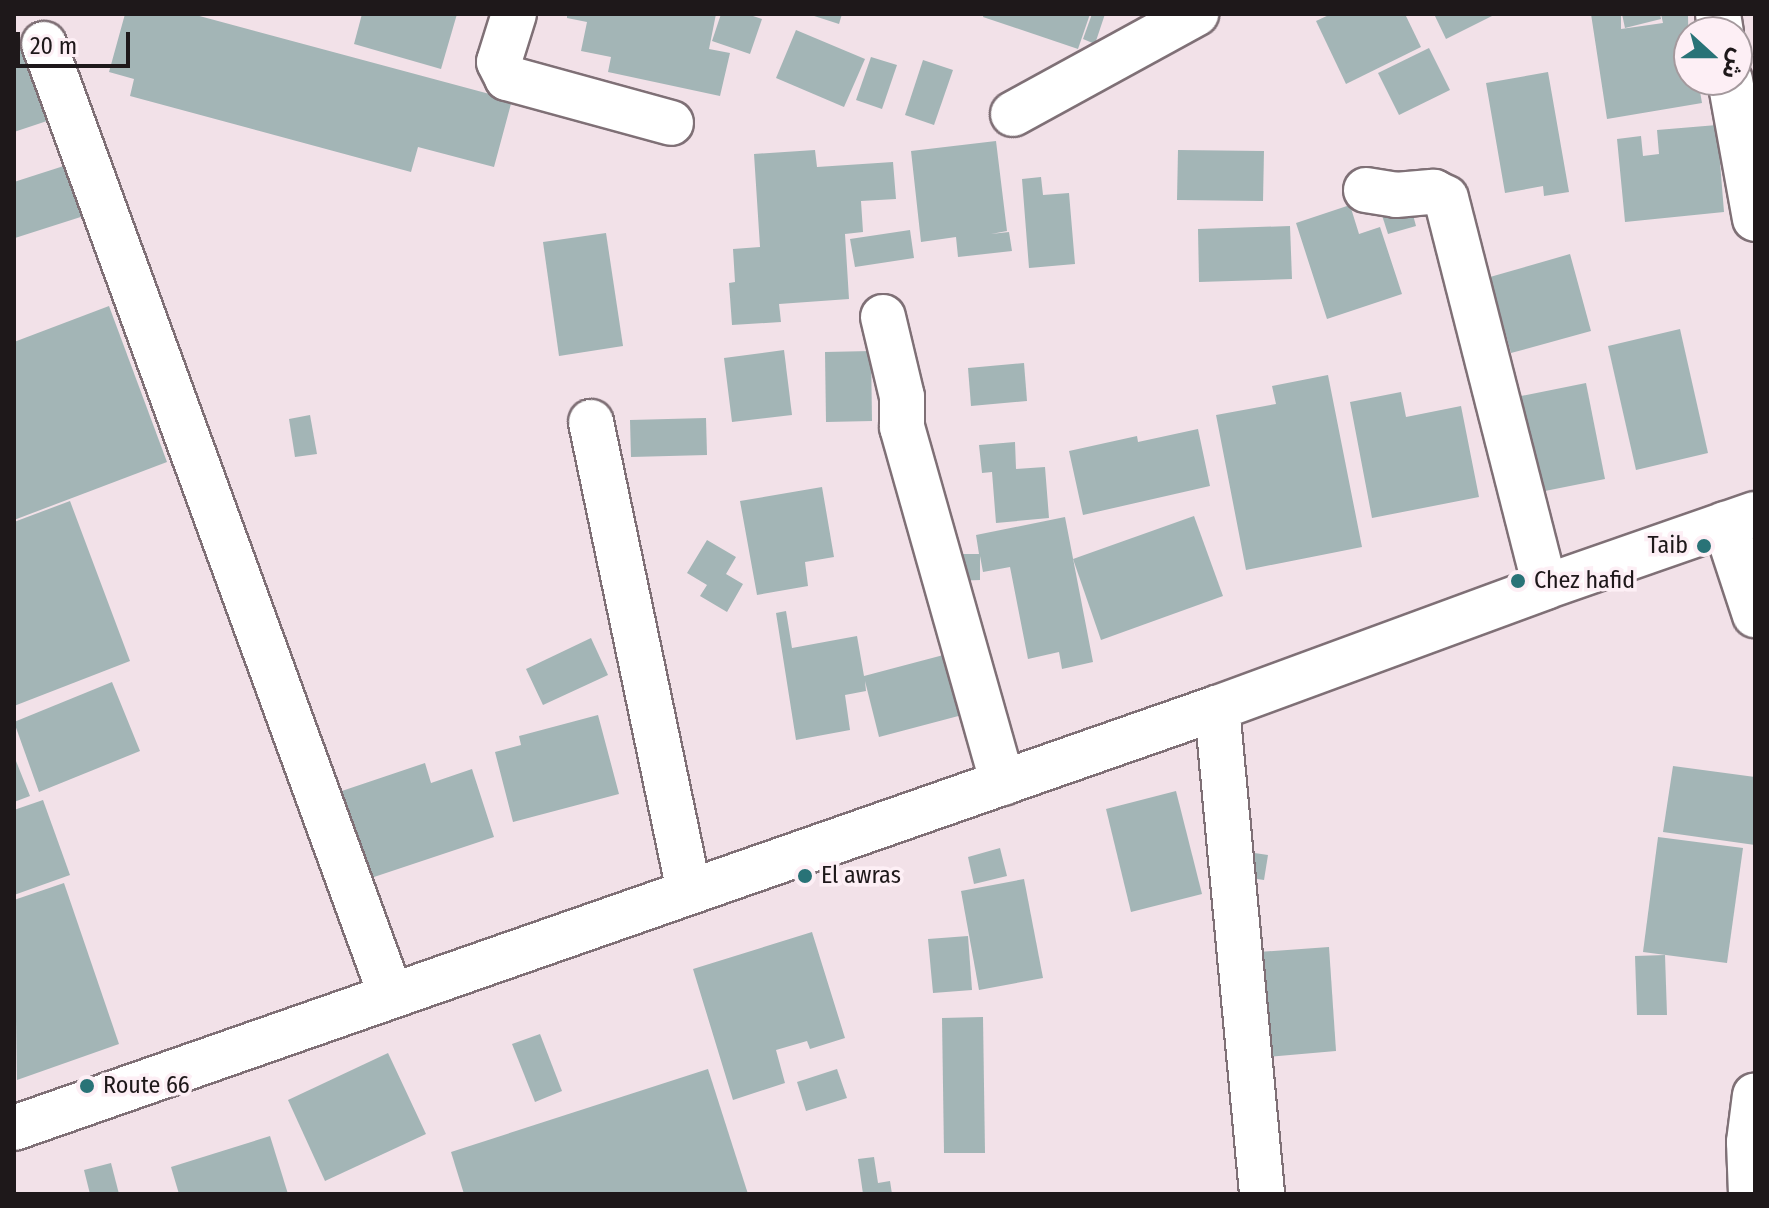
<!DOCTYPE html>
<html>
<head>
<meta charset="utf-8">
<style>
	body { margin:0 }
	#map { position:relative; width:1769px; height:1208px; overflow:hidden; background:#f2e1e8; font-family:"Fira Sans Condensed","Noto Sans Arabic",sans-serif }
	div>[style] { position:absolute }
	.building>* { inset:0; background:#a3b5b6 }
	.roads { filter:drop-shadow(2px 0 #7f7076) drop-shadow(-2px 0 #7f7076) drop-shadow(0 2px #7f7076) drop-shadow(0 -2px #7f7076) }
	.minor>* { height:44px; margin:-22px; padding:0 22px; transform-origin:22px; border-radius:22px; background:#fff }
	.major>* { height:44px; margin:-22px; padding:0 22px; transform-origin:22px; border-radius:22px; background:#fff }
	.dots>* { width:22px; height:22px; translate:-50% -50%; box-sizing:border-box; border:4px solid #fdeff5; border-radius:50% }
	span { translate:-50% -50%; white-space:nowrap; text-align:center; line-height:1.15; -webkit-text-stroke:7px #fdeff5; paint-order:stroke }
	.poi-label { font-size:24px; color:#1e181a }
	.right { translate:-100% -50%; text-align:right }
	.left { translate:0 -50%; text-align:left }
	.frame { position:absolute; inset:0; border:16px solid #1e181a; pointer-events:none }
	.north { position:absolute; left:1673px; top:16px; width:80px; height:80px; box-sizing:border-box; background:#fdeff5; border:2px solid #a4999d; border-radius:50%; rotate:111deg; font-size:22px; font-weight:700; line-height:32px; text-align:center; color:#1e181a }
	.north::after { content:''; display:block; margin:auto; width:28px; height:36px; background:#297377; clip-path:polygon(50% 0,100% 100%,50% 72%,0 100%) }
	.scale { position:absolute; left:16px; top:32px; width:114px; height:36px; box-sizing:border-box; border:4px solid #1e181a; border-top:0; padding-left:10px; font-size:24px; line-height:28px; white-space:nowrap; color:#1e181a; -webkit-text-stroke:6px #fdeff5; paint-order:stroke }
</style>
</head>
<body>
<div id="map">
	<div class="building">
		<i style="clip-path:polygon(125px 14px,192px 14px,512px 100px,494px 167px,418px 147px,411px 172px,130px 96px,134px 79px,109px 72px)"></i>
		<i style="clip-path:polygon(362px 14px,457px 14px,441px 69px,354px 44px)"></i>
		<i style="clip-path:polygon(567px 14px,716px 14px,709px 49px,730px 53px,720px 96px,608px 72px,611px 57px,581px 51px,587px 22px,567px 18px)"></i>
		<i style="clip-path:polygon(721px 14px,747px 14px,762px 19px,750px 54px,712px 41px)"></i>
		<i style="clip-path:polygon(808px 14px,842px 14px,839px 24px)"></i>
		<i style="clip-path:polygon(984px 14px,1090px 14px,1078px 49px,983px 17px)"></i>
		<i style="clip-path:polygon(1092px 14px,1105px 14px,1095px 44px,1083px 39px)"></i>
		<i style="clip-path:polygon(1331px 14px,1405px 14px,1421px 47px,1346px 84px,1316px 21px)"></i>
		<i style="clip-path:polygon(1434px 14px,1496px 14px,1446px 39px)"></i>
		<i style="clip-path:polygon(1591px 14px,1621px 14px,1621px 29px,1663px 23px,1661px 14px,1688px 14px,1689px 80px,1698px 80px,1702px 103px,1607px 119px)"></i>
		<i style="clip-path:polygon(1622px 14px,1660px 14px,1661px 19px,1625px 28px)"></i>
		<i style="clip-path:polygon(796px 30px,865px 59px,844px 107px,776px 78px)"></i>
		<i style="clip-path:polygon(28px 44px,53px 119px,14px 132px,14px 49px)"></i>
		<i style="clip-path:polygon(1429px 48px,1450px 90px,1399px 115px,1378px 73px)"></i>
		<i style="clip-path:polygon(871px 57px,897px 65px,882px 109px,856px 100px)"></i>
		<i style="clip-path:polygon(923px 60px,953px 70px,934px 125px,905px 115px)"></i>
		<i style="clip-path:polygon(1548px 72px,1569px 192px,1544px 196px,1543px 186px,1505px 193px,1486px 83px)"></i>
		<i style="clip-path:polygon(1717px 125px,1724px 212px,1625px 222px,1617px 139px,1641px 136px,1643px 156px,1659px 154px,1657px 130px)"></i>
		<i style="clip-path:polygon(996px 141px,1007px 231px,991px 234px,1009px 232px,1012px 251px,958px 257px,956px 237px,921px 242px,911px 151px)"></i>
		<i style="clip-path:polygon(815px 150px,817px 167px,893px 162px,896px 199px,861px 201px,863px 232px,845px 234px,849px 299px,779px 304px,781px 322px,732px 325px,729px 283px,735px 282px,733px 249px,760px 247px,754px 154px)"></i>
		<i style="clip-path:polygon(1178px 150px,1264px 151px,1263px 201px,1177px 200px)"></i>
		<i style="clip-path:polygon(73px 163px,90px 214px,15px 238px,14px 182px)"></i>
		<i style="clip-path:polygon(1041px 177px,1043px 195px,1069px 193px,1075px 264px,1029px 268px,1022px 179px)"></i>
		<i style="clip-path:polygon(1409px 200px,1416px 226px,1388px 234px,1380px 209px)"></i>
		<i style="clip-path:polygon(1350px 205px,1359px 234px,1380px 227px,1402px 294px,1327px 319px,1296px 223px)"></i>
		<i style="clip-path:polygon(1290px 226px,1292px 279px,1199px 282px,1198px 229px)"></i>
		<i style="clip-path:polygon(910px 230px,914px 258px,855px 267px,850px 239px)"></i>
		<i style="clip-path:polygon(606px 233px,623px 346px,559px 356px,543px 242px)"></i>
		<i style="clip-path:polygon(1570px 254px,1591px 331px,1511px 353px,1490px 277px)"></i>
		<i style="clip-path:polygon(109px 306px,167px 462px,14px 520px,14px 342px)"></i>
		<i style="clip-path:polygon(1680px 329px,1708px 453px,1636px 470px,1608px 346px)"></i>
		<i style="clip-path:polygon(784px 350px,792px 415px,732px 422px,724px 358px)"></i>
		<i style="clip-path:polygon(871px 351px,872px 421px,826px 422px,825px 352px)"></i>
		<i style="clip-path:polygon(1024px 363px,1027px 401px,971px 406px,968px 368px)"></i>
		<i style="clip-path:polygon(1328px 375px,1362px 547px,1246px 570px,1216px 415px,1276px 404px,1272px 386px)"></i>
		<i style="clip-path:polygon(1586px 383px,1605px 479px,1535px 493px,1516px 397px)"></i>
		<i style="clip-path:polygon(1401px 392px,1406px 417px,1461px 406px,1479px 497px,1372px 518px,1350px 402px)"></i>
		<i style="clip-path:polygon(310px 415px,317px 454px,295px 457px,289px 419px)"></i>
		<i style="clip-path:polygon(706px 418px,707px 455px,631px 457px,630px 420px)"></i>
		<i style="clip-path:polygon(1198px 429px,1210px 486px,1083px 515px,1069px 451px,1137px 436px,1138px 442px)"></i>
		<i style="clip-path:polygon(1015px 442px,1016px 469px,1045px 467px,1049px 518px,996px 523px,992px 472px,982px 473px,979px 445px)"></i>
		<i style="clip-path:polygon(822px 487px,834px 557px,805px 562px,808px 586px,757px 595px,740px 501px)"></i>
		<i style="clip-path:polygon(70px 501px,130px 661px,14px 706px,14px 522px)"></i>
		<i style="clip-path:polygon(1194px 516px,1223px 596px,1101px 640px,1073px 559px)"></i>
		<i style="clip-path:polygon(1065px 517px,1093px 662px,1062px 669px,1059px 652px,1028px 659px,1010px 567px,983px 572px,980px 556px,980px 580px,951px 581px,950px 554px,979px 554px,976px 535px)"></i>
		<i style="clip-path:polygon(707px 540px,736px 557px,726px 574px,743px 584px,727px 612px,700px 596px,707px 585px,687px 573px)"></i>
		<i style="clip-path:polygon(786px 611px,792px 648px,857px 636px,864px 676px,951px 653px,966px 714px,879px 737px,865px 681px,866px 691px,845px 695px,850px 730px,796px 740px,776px 613px)"></i>
		<i style="clip-path:polygon(591px 638px,608px 675px,543px 705px,526px 669px)"></i>
		<i style="clip-path:polygon(112px 682px,140px 751px,39px 792px,14px 722px)"></i>
		<i style="clip-path:polygon(598px 715px,619px 794px,513px 822px,495px 752px,521px 745px,519px 736px)"></i>
		<i style="clip-path:polygon(14px 756px,30px 796px,14px 802px)"></i>
		<i style="clip-path:polygon(425px 763px,431px 783px,472px 769px,494px 837px,353px 884px,324px 797px)"></i>
		<i style="clip-path:polygon(1673px 766px,1755px 777px,1755px 845px,1663px 832px)"></i>
		<i style="clip-path:polygon(1176px 791px,1202px 894px,1131px 912px,1106px 809px)"></i>
		<i style="clip-path:polygon(43px 800px,70px 875px,14px 895px,14px 810px)"></i>
		<i style="clip-path:polygon(1658px 837px,1743px 848px,1727px 963px,1643px 952px)"></i>
		<i style="clip-path:polygon(1000px 848px,1007px 876px,974px 884px,968px 857px)"></i>
		<i style="clip-path:polygon(1241px 851px,1268px 855px,1264px 880px,1237px 876px)"></i>
		<i style="clip-path:polygon(1024px 879px,1043px 978px,979px 990px,961px 891px)"></i>
		<i style="clip-path:polygon(64px 883px,119px 1044px,17px 1080px,14px 900px)"></i>
		<i style="clip-path:polygon(812px 932px,845px 1038px,810px 1049px,807px 1041px,776px 1050px,785px 1083px,733px 1100px,693px 969px)"></i>
		<i style="clip-path:polygon(968px 936px,972px 990px,933px 993px,928px 939px)"></i>
		<i style="clip-path:polygon(1329px 947px,1336px 1051px,1266px 1057px,1258px 952px)"></i>
		<i style="clip-path:polygon(1665px 955px,1667px 1015px,1637px 1015px,1635px 956px)"></i>
		<i style="clip-path:polygon(983px 1017px,985px 1153px,944px 1153px,942px 1018px)"></i>
		<i style="clip-path:polygon(540px 1034px,562px 1091px,535px 1102px,512px 1044px)"></i>
		<i style="clip-path:polygon(388px 1053px,426px 1134px,325px 1181px,288px 1100px)"></i>
		<i style="clip-path:polygon(708px 1069px,748px 1194px,464px 1194px,451px 1152px)"></i>
		<i style="clip-path:polygon(837px 1069px,847px 1098px,806px 1111px,797px 1082px)"></i>
		<i style="clip-path:polygon(270px 1136px,288px 1194px,179px 1194px,171px 1167px)"></i>
		<i style="clip-path:polygon(874px 1157px,878px 1183px,890px 1181px,892px 1194px,863px 1194px,858px 1159px)"></i>
		<i style="clip-path:polygon(111px 1163px,119px 1194px,90px 1194px,84px 1170px)"></i>
	</div>
	<div class="roads">
		<div class="minor">
			<i style="left:514px;top:14px;width:50px;rotate:107.4deg"></i>
			<i style="left:499px;top:62px;width:18px;rotate:63deg"></i>
			<i style="left:507px;top:78px;width:170px;rotate:15.3deg"></i>
			<i style="left:1718px;top:14px;width:18px;rotate:81deg"></i>
			<i style="left:44px;top:44px;width:1013px;rotate:69.97deg"></i>
			<i style="left:1730px;top:80px;width:141px;rotate:79.8deg"></i>
			<i style="left:1013px;top:114px;width:209px;rotate:-28.7deg"></i>
			<i style="left:1366px;top:190px;width:30px;rotate:9deg"></i>
			<i style="left:1396px;top:195px;width:38px;rotate:-5deg"></i>
			<i style="left:1434px;top:192px;width:13px;rotate:27deg"></i>
			<i style="left:1446px;top:198px;width:401px;rotate:75.7deg"></i>
			<i style="left:883px;top:317px;width:82px;rotate:76.6deg"></i>
			<i style="left:902px;top:397px;width:30px;rotate:90deg"></i>
			<i style="left:902px;top:427px;width:370px;rotate:74.2deg"></i>
			<i style="left:591px;top:422px;width:480px;rotate:78.2deg"></i>
			<i style="left:1725px;top:524px;width:96px;rotate:71.8deg"></i>
			<i style="left:1217px;top:708px;width:488px;rotate:84.7deg"></i>
			<i style="left:1751px;top:1194px;width:52px;rotate:-92.2deg"></i>
			<i style="left:1749px;top:1142px;width:47px;rotate:-82.7deg"></i>
		</div>
		<div class="major">
			<i style="left:14px;top:1128px;width:1274px;rotate:-19.25deg"></i>
			<i style="left:1217px;top:708px;width:350px;rotate:-20.2deg"></i>
			<i style="left:1545px;top:587px;width:222px;rotate:-19.2deg"></i>
		</div>
	</div>
	<div class="dots">
		<i style="left:1704px;top:546px;background:#297377"></i>
		<i style="left:1518px;top:581px;background:#297377"></i>
		<i style="left:805px;top:876px;background:#297377"></i>
		<i style="left:87px;top:1086px;background:#297377"></i>
	</div>
	<div class="poi-label">
		<span class="right" style="left:1688px;top:546px">Taib</span>
		<span class="left" style="left:1534px;top:581px">Chez hafid</span>
		<span class="left" style="left:821px;top:876px">El awras</span>
		<span class="left" style="left:103px;top:1086px">Route 66</span>
	</div>
	<div class="frame"></div>
	<div class="north">ش</div>
	<div class="scale">20 m</div>
</div>
</body>
</html>
